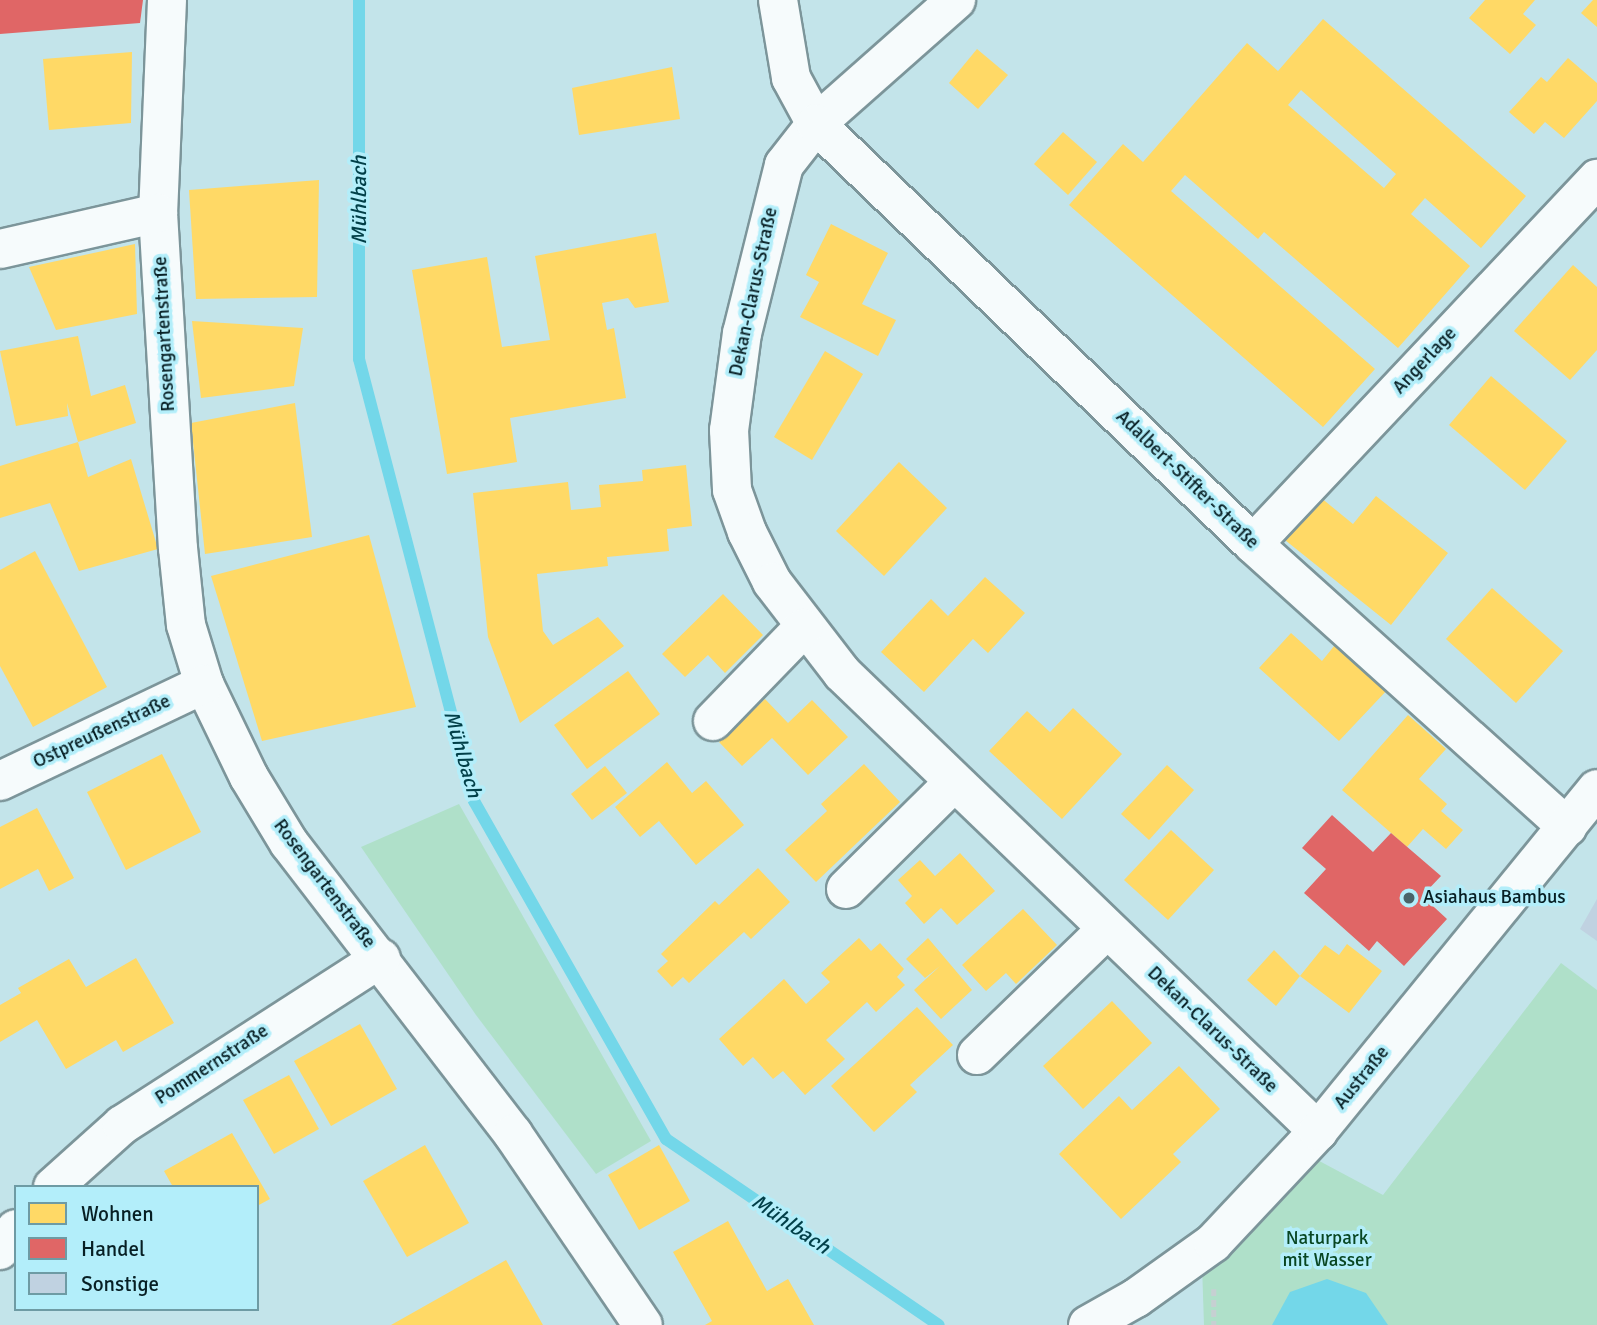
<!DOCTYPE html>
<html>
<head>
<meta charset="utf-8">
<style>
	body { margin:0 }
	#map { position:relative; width:1597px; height:1325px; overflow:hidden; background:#c3e4ea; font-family:Signika,sans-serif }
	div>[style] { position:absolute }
	.green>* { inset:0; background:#afe0c9 }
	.water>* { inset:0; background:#73d7e9 }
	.homes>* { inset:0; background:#ffd966 }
	.shops>* { inset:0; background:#e06666 }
	.stream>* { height:12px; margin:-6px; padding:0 6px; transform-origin:6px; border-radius:6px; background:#73d7e9 }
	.building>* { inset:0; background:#c0d2e1 }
	.path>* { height:4.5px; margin-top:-2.25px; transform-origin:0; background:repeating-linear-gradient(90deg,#c6d0d2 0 7px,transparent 0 10.5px) }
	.roads { filter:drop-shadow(2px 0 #7c959a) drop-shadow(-2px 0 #7c959a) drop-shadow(0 2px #7c959a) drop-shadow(0 -2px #7c959a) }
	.minor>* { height:38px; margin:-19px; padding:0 19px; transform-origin:19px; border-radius:19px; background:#f6fbfc }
	.dots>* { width:19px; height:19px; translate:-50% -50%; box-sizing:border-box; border:4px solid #b3eefa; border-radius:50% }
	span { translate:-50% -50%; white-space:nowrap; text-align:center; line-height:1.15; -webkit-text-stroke:7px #b3eefa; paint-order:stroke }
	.street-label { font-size:19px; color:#071f24 }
	.poi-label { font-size:19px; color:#071f24 }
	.left { translate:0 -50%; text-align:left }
	.park-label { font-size:19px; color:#084622 }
	.water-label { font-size:21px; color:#013f48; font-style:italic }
	.legend { position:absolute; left:14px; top:1185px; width:245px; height:126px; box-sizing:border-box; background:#b3eefa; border:2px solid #6e9ba4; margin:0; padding:9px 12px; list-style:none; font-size:21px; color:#071f24 }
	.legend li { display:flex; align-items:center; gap:14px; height:35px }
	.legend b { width:35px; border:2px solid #6e9ba4 }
</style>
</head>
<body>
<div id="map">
	<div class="green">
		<i style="clip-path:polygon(459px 804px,651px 1141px,596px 1174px,476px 1015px,361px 847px)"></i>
		<i style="clip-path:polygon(1561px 963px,1597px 990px,1597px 1325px,1204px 1325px,1202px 1265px,1310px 1156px,1383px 1195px)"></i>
	</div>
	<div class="water">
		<i style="clip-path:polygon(1327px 1279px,1366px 1293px,1388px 1325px,1272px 1325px,1290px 1292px)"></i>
	</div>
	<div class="homes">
		<i style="clip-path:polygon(1485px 0,1535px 0,1523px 14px,1536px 25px,1510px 54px,1469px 18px)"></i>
		<i style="clip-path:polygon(1593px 0,1597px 0,1597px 27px,1581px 13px)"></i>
		<i style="clip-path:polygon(evenodd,1323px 19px,1526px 196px,1481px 248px,1425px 198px,1411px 214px,1470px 266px,1398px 348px,1264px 232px,1258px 239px,1185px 175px,1171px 191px,1375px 369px,1323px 427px,1069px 205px,1123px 144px,1143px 162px,1247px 43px,1278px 71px,1323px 19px,1301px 90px,1396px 174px,1384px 188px,1288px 105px,1301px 90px)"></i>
		<i style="clip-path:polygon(977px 49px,1008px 75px,978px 109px,949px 83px)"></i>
		<i style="clip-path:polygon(132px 52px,131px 123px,49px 130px,43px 59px)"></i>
		<i style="clip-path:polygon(1568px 58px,1597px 83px,1597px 101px,1564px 138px,1545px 122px,1534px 134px,1509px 112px,1541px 77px,1547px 82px)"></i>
		<i style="clip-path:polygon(672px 67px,680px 119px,579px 135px,572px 88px)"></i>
		<i style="clip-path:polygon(1063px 132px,1097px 162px,1068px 195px,1034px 164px)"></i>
		<i style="clip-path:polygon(319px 180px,317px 297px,196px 299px,189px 190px)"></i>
		<i style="clip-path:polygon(831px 224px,888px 253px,862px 304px,896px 320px,878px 356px,800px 317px,819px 282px,806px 275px)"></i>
		<i style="clip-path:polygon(656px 233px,669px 302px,635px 308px,628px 298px,602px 303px,607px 330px,614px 328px,626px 398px,510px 418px,517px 462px,447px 474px,412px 270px,487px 257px,502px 347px,550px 340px,535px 256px)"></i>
		<i style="clip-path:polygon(135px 244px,137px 314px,56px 330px,29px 267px)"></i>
		<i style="clip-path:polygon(1573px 265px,1597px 287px,1597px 350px,1570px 380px,1514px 331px)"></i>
		<i style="clip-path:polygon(192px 321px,303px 328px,294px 386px,201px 398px)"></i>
		<i style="clip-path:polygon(78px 336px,91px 396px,125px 385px,136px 423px,78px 442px,67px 403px,68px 416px,16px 426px,0 351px)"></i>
		<i style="clip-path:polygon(825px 351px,863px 374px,812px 460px,774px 437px)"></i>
		<i style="clip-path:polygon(1491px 376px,1567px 441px,1525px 490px,1449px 425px)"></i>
		<i style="clip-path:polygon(295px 403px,312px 537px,205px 554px,191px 423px)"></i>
		<i style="clip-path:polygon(78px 442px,88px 477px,131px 459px,158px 549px,79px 571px,50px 503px,0 518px,0 466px)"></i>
		<i style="clip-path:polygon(899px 462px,947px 508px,884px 576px,836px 531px)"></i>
		<i style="clip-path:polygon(686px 465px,692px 526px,667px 529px,669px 551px,607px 557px,608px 566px,537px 574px,543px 631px,553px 645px,598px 617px,624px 646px,520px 723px,488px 637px,473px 493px,568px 482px,571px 510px,601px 507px,599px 485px,643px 481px,642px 470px)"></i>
		<i style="clip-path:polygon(1376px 496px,1448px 553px,1391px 625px,1285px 540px,1320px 497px,1353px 524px)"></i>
		<i style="clip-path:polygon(369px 535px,416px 707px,262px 741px,211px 576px)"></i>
		<i style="clip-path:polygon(35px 551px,107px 687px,33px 727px,0 666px,0 570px)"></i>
		<i style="clip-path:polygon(985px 577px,1025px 613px,988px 653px,973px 639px,924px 692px,881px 652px,931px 599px,948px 616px)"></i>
		<i style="clip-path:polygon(1492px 588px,1563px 651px,1516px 703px,1446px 639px)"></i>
		<i style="clip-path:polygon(723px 594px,763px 635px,725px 673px,708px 655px,685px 677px,662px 654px)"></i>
		<i style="clip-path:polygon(1291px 633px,1322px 661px,1339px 640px,1390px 687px,1339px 741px,1259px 668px)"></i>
		<i style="clip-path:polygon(628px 671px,660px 714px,587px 769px,554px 725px)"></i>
		<i style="clip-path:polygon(765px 699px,788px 723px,812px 700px,848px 737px,808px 775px,772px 738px,742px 766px,719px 742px)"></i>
		<i style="clip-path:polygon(1073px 708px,1122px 754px,1062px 819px,989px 751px,1027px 711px,1050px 732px)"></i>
		<i style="clip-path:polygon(1408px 715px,1446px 749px,1419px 779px,1447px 804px,1441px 811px,1463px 830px,1446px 849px,1423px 829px,1407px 847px,1342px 790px)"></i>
		<i style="clip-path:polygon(162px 754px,201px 832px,126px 870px,87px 792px)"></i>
		<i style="clip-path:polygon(667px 762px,692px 793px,706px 781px,744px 825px,696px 865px,659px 821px,640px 837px,615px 807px)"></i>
		<i style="clip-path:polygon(864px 764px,900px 802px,816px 882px,785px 850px,827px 811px,821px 804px)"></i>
		<i style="clip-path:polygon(1167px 765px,1194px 790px,1149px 840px,1121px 814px)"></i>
		<i style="clip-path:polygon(605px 766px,627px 793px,592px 820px,571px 794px)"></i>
		<i style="clip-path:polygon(37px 808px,74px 878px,49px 891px,38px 869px,0 889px,0 827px)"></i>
		<i style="clip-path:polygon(1171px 830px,1214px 870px,1168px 920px,1124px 880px)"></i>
		<i style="clip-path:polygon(960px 853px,995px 891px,957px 925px,941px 908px,924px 924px,905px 903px,912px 896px,898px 880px,920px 860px,935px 876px)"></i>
		<i style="clip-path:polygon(758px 868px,790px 902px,751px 939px,744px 932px,689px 983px,683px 977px,672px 987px,657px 971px,668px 961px,661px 954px,715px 901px,719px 905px)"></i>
		<i style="clip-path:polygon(1023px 909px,1057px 945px,1016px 984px,1006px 973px,986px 991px,962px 965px)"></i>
		<i style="clip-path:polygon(859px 938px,871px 951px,880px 943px,904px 969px,897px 977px,905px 985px,876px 1012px,867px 1002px,826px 1040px,845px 1059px,805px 1095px,783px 1071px,773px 1079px,753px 1057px,743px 1066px,719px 1039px,784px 979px,806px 1004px,830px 982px,821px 973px)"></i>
		<i style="clip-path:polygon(928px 938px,972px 990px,941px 1019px,914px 990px,940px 966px,925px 978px,906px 959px)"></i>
		<i style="clip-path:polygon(1347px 944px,1382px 971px,1349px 1013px,1300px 976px,1325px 945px,1339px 955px)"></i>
		<i style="clip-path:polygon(1274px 950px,1300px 976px,1276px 1006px,1247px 980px)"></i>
		<i style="clip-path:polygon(136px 958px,174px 1023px,123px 1052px,116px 1040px,66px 1069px,37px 1020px,0 1042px,0 1005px,21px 993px,18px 988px,69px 959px,86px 987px)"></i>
		<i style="clip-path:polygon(1112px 1001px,1152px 1043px,1083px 1109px,1043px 1066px)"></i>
		<i style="clip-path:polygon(917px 1007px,953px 1045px,910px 1085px,917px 1092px,874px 1132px,831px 1086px)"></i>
		<i style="clip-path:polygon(360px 1024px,397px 1089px,331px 1126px,294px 1061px)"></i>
		<i style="clip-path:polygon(1179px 1066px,1220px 1109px,1173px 1154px,1181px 1162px,1121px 1219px,1059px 1154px,1119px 1096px,1132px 1110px)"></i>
		<i style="clip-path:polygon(289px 1075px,319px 1129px,274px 1154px,243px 1100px)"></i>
		<i style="clip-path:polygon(232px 1133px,270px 1199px,257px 1206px,257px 1187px,173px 1187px,164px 1171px)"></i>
		<i style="clip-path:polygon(425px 1145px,469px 1223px,407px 1257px,363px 1181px)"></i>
		<i style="clip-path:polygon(659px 1145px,690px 1201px,639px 1230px,608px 1175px)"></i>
		<i style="clip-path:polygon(728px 1221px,767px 1291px,788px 1279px,814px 1325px,705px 1325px,712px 1321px,673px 1252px)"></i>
		<i style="clip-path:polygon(506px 1260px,543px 1325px,391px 1325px,446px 1294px)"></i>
	</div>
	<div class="shops">
		<i style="clip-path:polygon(0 0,143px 0,140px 23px,0 34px)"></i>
		<i style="clip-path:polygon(1332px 815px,1373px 852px,1391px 833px,1441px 876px,1422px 896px,1447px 919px,1404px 966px,1377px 941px,1369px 951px,1304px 893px,1326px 869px,1302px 848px)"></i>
	</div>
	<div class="stream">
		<i style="left:359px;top:0;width:359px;rotate:90deg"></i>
		<i style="left:359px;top:359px;width:457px;rotate:75.4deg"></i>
		<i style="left:474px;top:801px;width:389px;rotate:60.4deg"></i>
		<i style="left:666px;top:1139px;width:330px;rotate:34.3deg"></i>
	</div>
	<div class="building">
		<i style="clip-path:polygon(1597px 899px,1597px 941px,1580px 929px)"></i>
	</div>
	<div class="path">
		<i style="left:1214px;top:1289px;width:36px;rotate:90deg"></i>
	</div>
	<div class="roads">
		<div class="minor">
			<i style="left:167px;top:0;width:213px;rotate:92.4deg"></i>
			<i style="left:158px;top:213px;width:336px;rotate:86.6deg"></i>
			<i style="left:178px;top:548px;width:77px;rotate:84.1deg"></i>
			<i style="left:186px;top:625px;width:62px;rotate:73deg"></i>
			<i style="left:204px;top:684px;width:103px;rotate:64.2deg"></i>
			<i style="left:249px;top:777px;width:77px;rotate:58.8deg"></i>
			<i style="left:289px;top:843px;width:367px;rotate:52.4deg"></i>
			<i style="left:513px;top:1134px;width:231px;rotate:55.8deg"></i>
			<i style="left:778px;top:0;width:79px;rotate:80.5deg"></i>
			<i style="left:791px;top:78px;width:52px;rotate:61.5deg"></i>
			<i style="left:816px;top:124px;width:52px;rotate:128deg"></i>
			<i style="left:784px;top:165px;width:173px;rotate:104deg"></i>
			<i style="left:742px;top:333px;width:98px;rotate:97.6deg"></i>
			<i style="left:729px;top:430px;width:60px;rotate:87.1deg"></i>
			<i style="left:732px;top:490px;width:45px;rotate:70.3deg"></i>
			<i style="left:747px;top:532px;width:56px;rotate:63.4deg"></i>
			<i style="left:772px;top:582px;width:115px;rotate:52.4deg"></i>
			<i style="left:842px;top:673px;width:661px;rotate:43.9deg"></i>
			<i style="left:956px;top:0;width:187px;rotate:138.5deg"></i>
			<i style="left:816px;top:124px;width:606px;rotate:43.86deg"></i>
			<i style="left:1253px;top:544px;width:423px;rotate:42deg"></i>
			<i style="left:0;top:249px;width:162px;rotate:-12.8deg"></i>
			<i style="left:1253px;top:544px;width:502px;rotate:-46.7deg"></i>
			<i style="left:713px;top:721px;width:129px;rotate:-45.9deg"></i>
			<i style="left:0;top:781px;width:226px;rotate:-25.4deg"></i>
			<i style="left:846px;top:889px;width:149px;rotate:-44.7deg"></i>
			<i style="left:977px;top:1055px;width:180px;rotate:-44.1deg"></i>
			<i style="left:53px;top:1187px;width:93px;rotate:-41.9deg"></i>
			<i style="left:122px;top:1125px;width:308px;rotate:-32.8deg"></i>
			<i style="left:0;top:1250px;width:26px;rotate:-53deg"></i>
			<i style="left:1088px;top:1325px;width:55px;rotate:-29.4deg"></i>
			<i style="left:1136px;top:1298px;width:95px;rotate:-35.5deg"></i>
			<i style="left:1213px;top:1243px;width:154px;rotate:-46.8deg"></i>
			<i style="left:1318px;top:1131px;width:441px;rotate:-50.8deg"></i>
		</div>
	</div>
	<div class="dots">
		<i style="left:1409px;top:898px;background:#496469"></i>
	</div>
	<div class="street-label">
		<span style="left:754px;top:292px;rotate:-78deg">Dekan-Clarus-Straße</span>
		<span style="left:165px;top:334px;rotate:-93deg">Rosengartenstraße</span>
		<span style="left:1425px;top:361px;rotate:-47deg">Angerlage</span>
		<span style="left:1187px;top:480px;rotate:44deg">Adalbert-Stifter-Straße</span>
		<span style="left:102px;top:732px;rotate:-25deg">Ostpreußenstraße</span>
		<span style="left:324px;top:884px;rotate:53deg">Rosengartenstraße</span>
		<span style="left:1212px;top:1030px;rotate:44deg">Dekan-Clarus-Straße</span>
		<span style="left:212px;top:1065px;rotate:-33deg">Pommernstraße</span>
		<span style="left:1362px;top:1078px;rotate:-51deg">Austraße</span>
	</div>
	<div class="poi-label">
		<span class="left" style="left:1423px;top:898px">Asiahaus Bambus</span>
	</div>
	<div class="park-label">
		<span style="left:1327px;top:1250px">Naturpark<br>mit Wasser</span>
	</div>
	<div class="water-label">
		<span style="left:359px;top:200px;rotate:-90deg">Mühlbach</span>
		<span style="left:463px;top:754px;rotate:74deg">Mühlbach</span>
		<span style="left:791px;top:1224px;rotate:34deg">Mühlbach</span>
	</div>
	<ul class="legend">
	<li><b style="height:19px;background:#ffd966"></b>Wohnen</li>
	<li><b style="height:19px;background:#e06666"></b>Handel</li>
	<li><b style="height:19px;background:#c0d2e1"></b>Sonstige</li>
	</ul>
</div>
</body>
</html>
